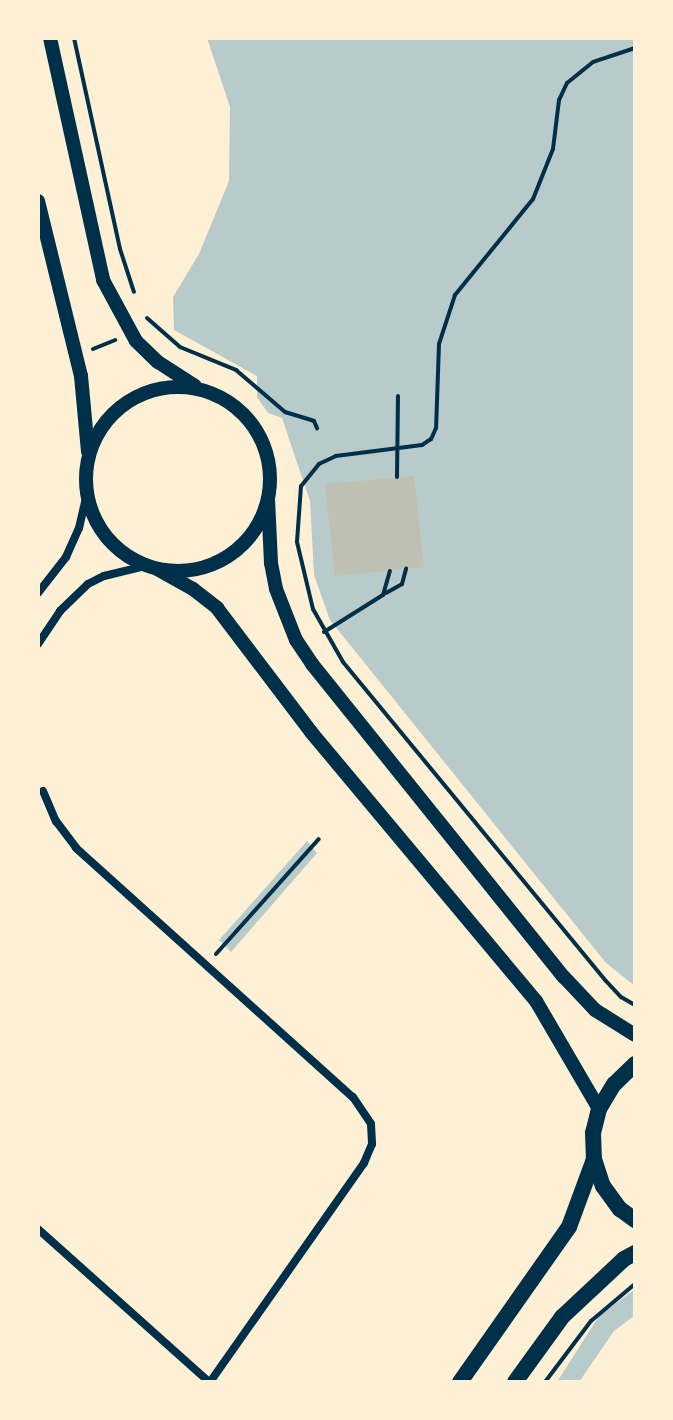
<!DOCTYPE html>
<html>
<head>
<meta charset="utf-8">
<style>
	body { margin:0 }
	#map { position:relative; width:673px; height:1420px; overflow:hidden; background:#fdf0d5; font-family:Mulish,sans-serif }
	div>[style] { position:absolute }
	.green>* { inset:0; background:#b9caca }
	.building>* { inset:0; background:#bec0b2 }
	.path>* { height:4px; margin:-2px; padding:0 2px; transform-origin:2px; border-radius:2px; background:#003049 }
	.minor>* { height:8px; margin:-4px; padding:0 4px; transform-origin:4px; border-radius:4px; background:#003049 }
	.tertiary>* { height:14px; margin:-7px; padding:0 7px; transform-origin:7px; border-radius:7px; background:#003049 }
	.tertiary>.ring { margin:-7px; padding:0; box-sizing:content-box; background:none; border:14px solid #003049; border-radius:50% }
	.secondary>* { height:16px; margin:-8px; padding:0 8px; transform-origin:8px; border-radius:8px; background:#003049 }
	span { translate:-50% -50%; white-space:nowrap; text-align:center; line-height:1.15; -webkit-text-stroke:8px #fdf0d5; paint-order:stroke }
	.frame { position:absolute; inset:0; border:40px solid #fdf0d5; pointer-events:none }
</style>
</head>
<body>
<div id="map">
	<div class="green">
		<i style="clip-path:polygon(207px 38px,635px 38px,635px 986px,606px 963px,330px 620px,314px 575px,310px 501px,282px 418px,268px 413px,257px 397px,257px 376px,174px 330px,173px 297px,199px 254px,229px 181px,230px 107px)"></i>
		<i style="clip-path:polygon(307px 841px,317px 853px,231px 952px,219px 940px)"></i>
		<i style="clip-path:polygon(635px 1289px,635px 1315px,614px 1331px,579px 1382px,557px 1382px,599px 1316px)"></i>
	</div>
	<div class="building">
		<i style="clip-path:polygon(414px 476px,424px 567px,335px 576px,325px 484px)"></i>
	</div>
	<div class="path">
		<i style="left:74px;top:38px;width:216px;rotate:77.7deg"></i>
		<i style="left:120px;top:249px;width:45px;rotate:72deg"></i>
		<i style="left:635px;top:48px;width:44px;rotate:161.6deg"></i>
		<i style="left:593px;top:62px;width:33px;rotate:141deg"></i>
		<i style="left:567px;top:83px;width:19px;rotate:115deg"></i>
		<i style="left:559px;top:100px;width:49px;rotate:97deg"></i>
		<i style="left:553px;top:149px;width:54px;rotate:111.8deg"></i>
		<i style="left:533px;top:199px;width:124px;rotate:129.1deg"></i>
		<i style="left:455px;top:295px;width:52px;rotate:108.1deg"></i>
		<i style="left:439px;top:344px;width:84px;rotate:92deg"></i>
		<i style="left:436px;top:428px;width:12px;rotate:114deg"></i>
		<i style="left:431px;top:439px;width:11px;rotate:146deg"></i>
		<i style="left:422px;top:445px;width:87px;rotate:172.7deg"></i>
		<i style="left:336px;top:456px;width:19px;rotate:155deg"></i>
		<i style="left:319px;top:464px;width:28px;rotate:129deg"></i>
		<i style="left:301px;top:486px;width:56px;rotate:94.1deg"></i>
		<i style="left:297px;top:542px;width:69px;rotate:76.6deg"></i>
		<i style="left:313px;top:609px;width:61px;rotate:60.5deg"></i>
		<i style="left:343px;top:662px;width:413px;rotate:50.5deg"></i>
		<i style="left:606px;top:981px;width:22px;rotate:47deg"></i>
		<i style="left:621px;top:997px;width:16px;rotate:30deg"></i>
		<i style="left:147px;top:318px;width:44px;rotate:41.3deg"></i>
		<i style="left:180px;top:347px;width:61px;rotate:22.3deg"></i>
		<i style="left:236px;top:370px;width:65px;rotate:40.6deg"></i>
		<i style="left:285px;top:412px;width:30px;rotate:17deg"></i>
		<i style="left:314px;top:421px;width:8px;rotate:67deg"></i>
		<i style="left:93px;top:349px;width:24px;rotate:-22deg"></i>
		<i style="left:397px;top:477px;width:81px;rotate:-89.3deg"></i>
		<i style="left:386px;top:593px;width:18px;rotate:-29deg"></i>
		<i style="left:402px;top:584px;width:16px;rotate:-75deg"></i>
		<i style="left:324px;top:632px;width:70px;rotate:-32.1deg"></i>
		<i style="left:383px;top:595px;width:25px;rotate:-74deg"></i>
		<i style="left:216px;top:954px;width:154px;rotate:-48.2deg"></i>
		<i style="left:545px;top:1382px;width:76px;rotate:-53deg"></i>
		<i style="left:591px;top:1321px;width:57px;rotate:-40.1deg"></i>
	</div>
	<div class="minor">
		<i style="left:38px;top:593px;width:46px;rotate:-52.1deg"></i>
		<i style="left:66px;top:557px;width:32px;rotate:-66deg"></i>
		<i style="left:79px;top:528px;width:35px;rotate:-77deg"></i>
		<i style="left:38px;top:644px;width:40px;rotate:-56deg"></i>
		<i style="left:60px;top:611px;width:39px;rotate:-44deg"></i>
		<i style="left:88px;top:584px;width:18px;rotate:-27deg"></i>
		<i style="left:104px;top:576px;width:42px;rotate:-13.7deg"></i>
		<i style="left:43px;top:791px;width:33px;rotate:67deg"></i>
		<i style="left:56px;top:821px;width:34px;rotate:53deg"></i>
		<i style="left:76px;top:848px;width:372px;rotate:42deg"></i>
		<i style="left:353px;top:1097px;width:32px;rotate:56deg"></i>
		<i style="left:371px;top:1124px;width:20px;rotate:87deg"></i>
		<i style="left:372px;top:1144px;width:21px;rotate:113deg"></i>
		<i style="left:364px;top:1163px;width:268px;rotate:125.1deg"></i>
		<i style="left:38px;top:1229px;width:229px;rotate:41.8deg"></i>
	</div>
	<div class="tertiary">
		<i style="left:50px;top:38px;width:248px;rotate:77.6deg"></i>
		<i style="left:103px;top:280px;width:69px;rotate:61.6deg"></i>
		<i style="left:136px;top:341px;width:30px;rotate:44deg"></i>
		<i style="left:158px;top:362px;width:44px;rotate:33deg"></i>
		<i style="left:38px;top:201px;width:180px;rotate:76.2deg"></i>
		<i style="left:81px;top:376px;width:76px;rotate:84.7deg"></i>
		<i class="ring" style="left:86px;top:387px;width:170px;height:170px"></i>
		<i style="left:268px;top:499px;width:64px;rotate:87.3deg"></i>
		<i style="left:271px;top:563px;width:26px;rotate:79deg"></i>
		<i style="left:276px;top:589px;width:55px;rotate:68.6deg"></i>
		<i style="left:296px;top:640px;width:29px;rotate:56deg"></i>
		<i style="left:312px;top:664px;width:402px;rotate:51.2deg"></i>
		<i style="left:564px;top:977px;width:45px;rotate:46.8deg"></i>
		<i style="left:595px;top:1010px;width:47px;rotate:32deg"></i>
		<i style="left:157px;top:569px;width:41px;rotate:29.1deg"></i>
		<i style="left:193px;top:589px;width:31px;rotate:38deg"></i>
		<i style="left:217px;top:608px;width:156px;rotate:52.8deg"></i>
		<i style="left:311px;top:732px;width:351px;rotate:50.1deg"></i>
		<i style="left:536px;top:1001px;width:125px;rotate:59.7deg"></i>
	</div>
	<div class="secondary">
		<i style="left:635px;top:1064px;width:29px;rotate:136deg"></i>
		<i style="left:614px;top:1084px;width:29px;rotate:121deg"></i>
		<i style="left:599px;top:1109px;width:25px;rotate:104deg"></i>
		<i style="left:593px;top:1133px;width:26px;rotate:88deg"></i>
		<i style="left:594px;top:1159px;width:28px;rotate:72deg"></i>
		<i style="left:603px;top:1186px;width:29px;rotate:54deg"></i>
		<i style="left:620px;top:1209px;width:19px;rotate:36deg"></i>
		<i style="left:460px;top:1382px;width:189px;rotate:-54.9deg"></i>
		<i style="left:569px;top:1227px;width:72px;rotate:-69.8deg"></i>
		<i style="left:515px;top:1382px;width:80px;rotate:-54.1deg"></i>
		<i style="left:562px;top:1317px;width:85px;rotate:-43.1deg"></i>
		<i style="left:624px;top:1259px;width:13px;rotate:-29deg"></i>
	</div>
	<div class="frame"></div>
</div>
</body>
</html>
